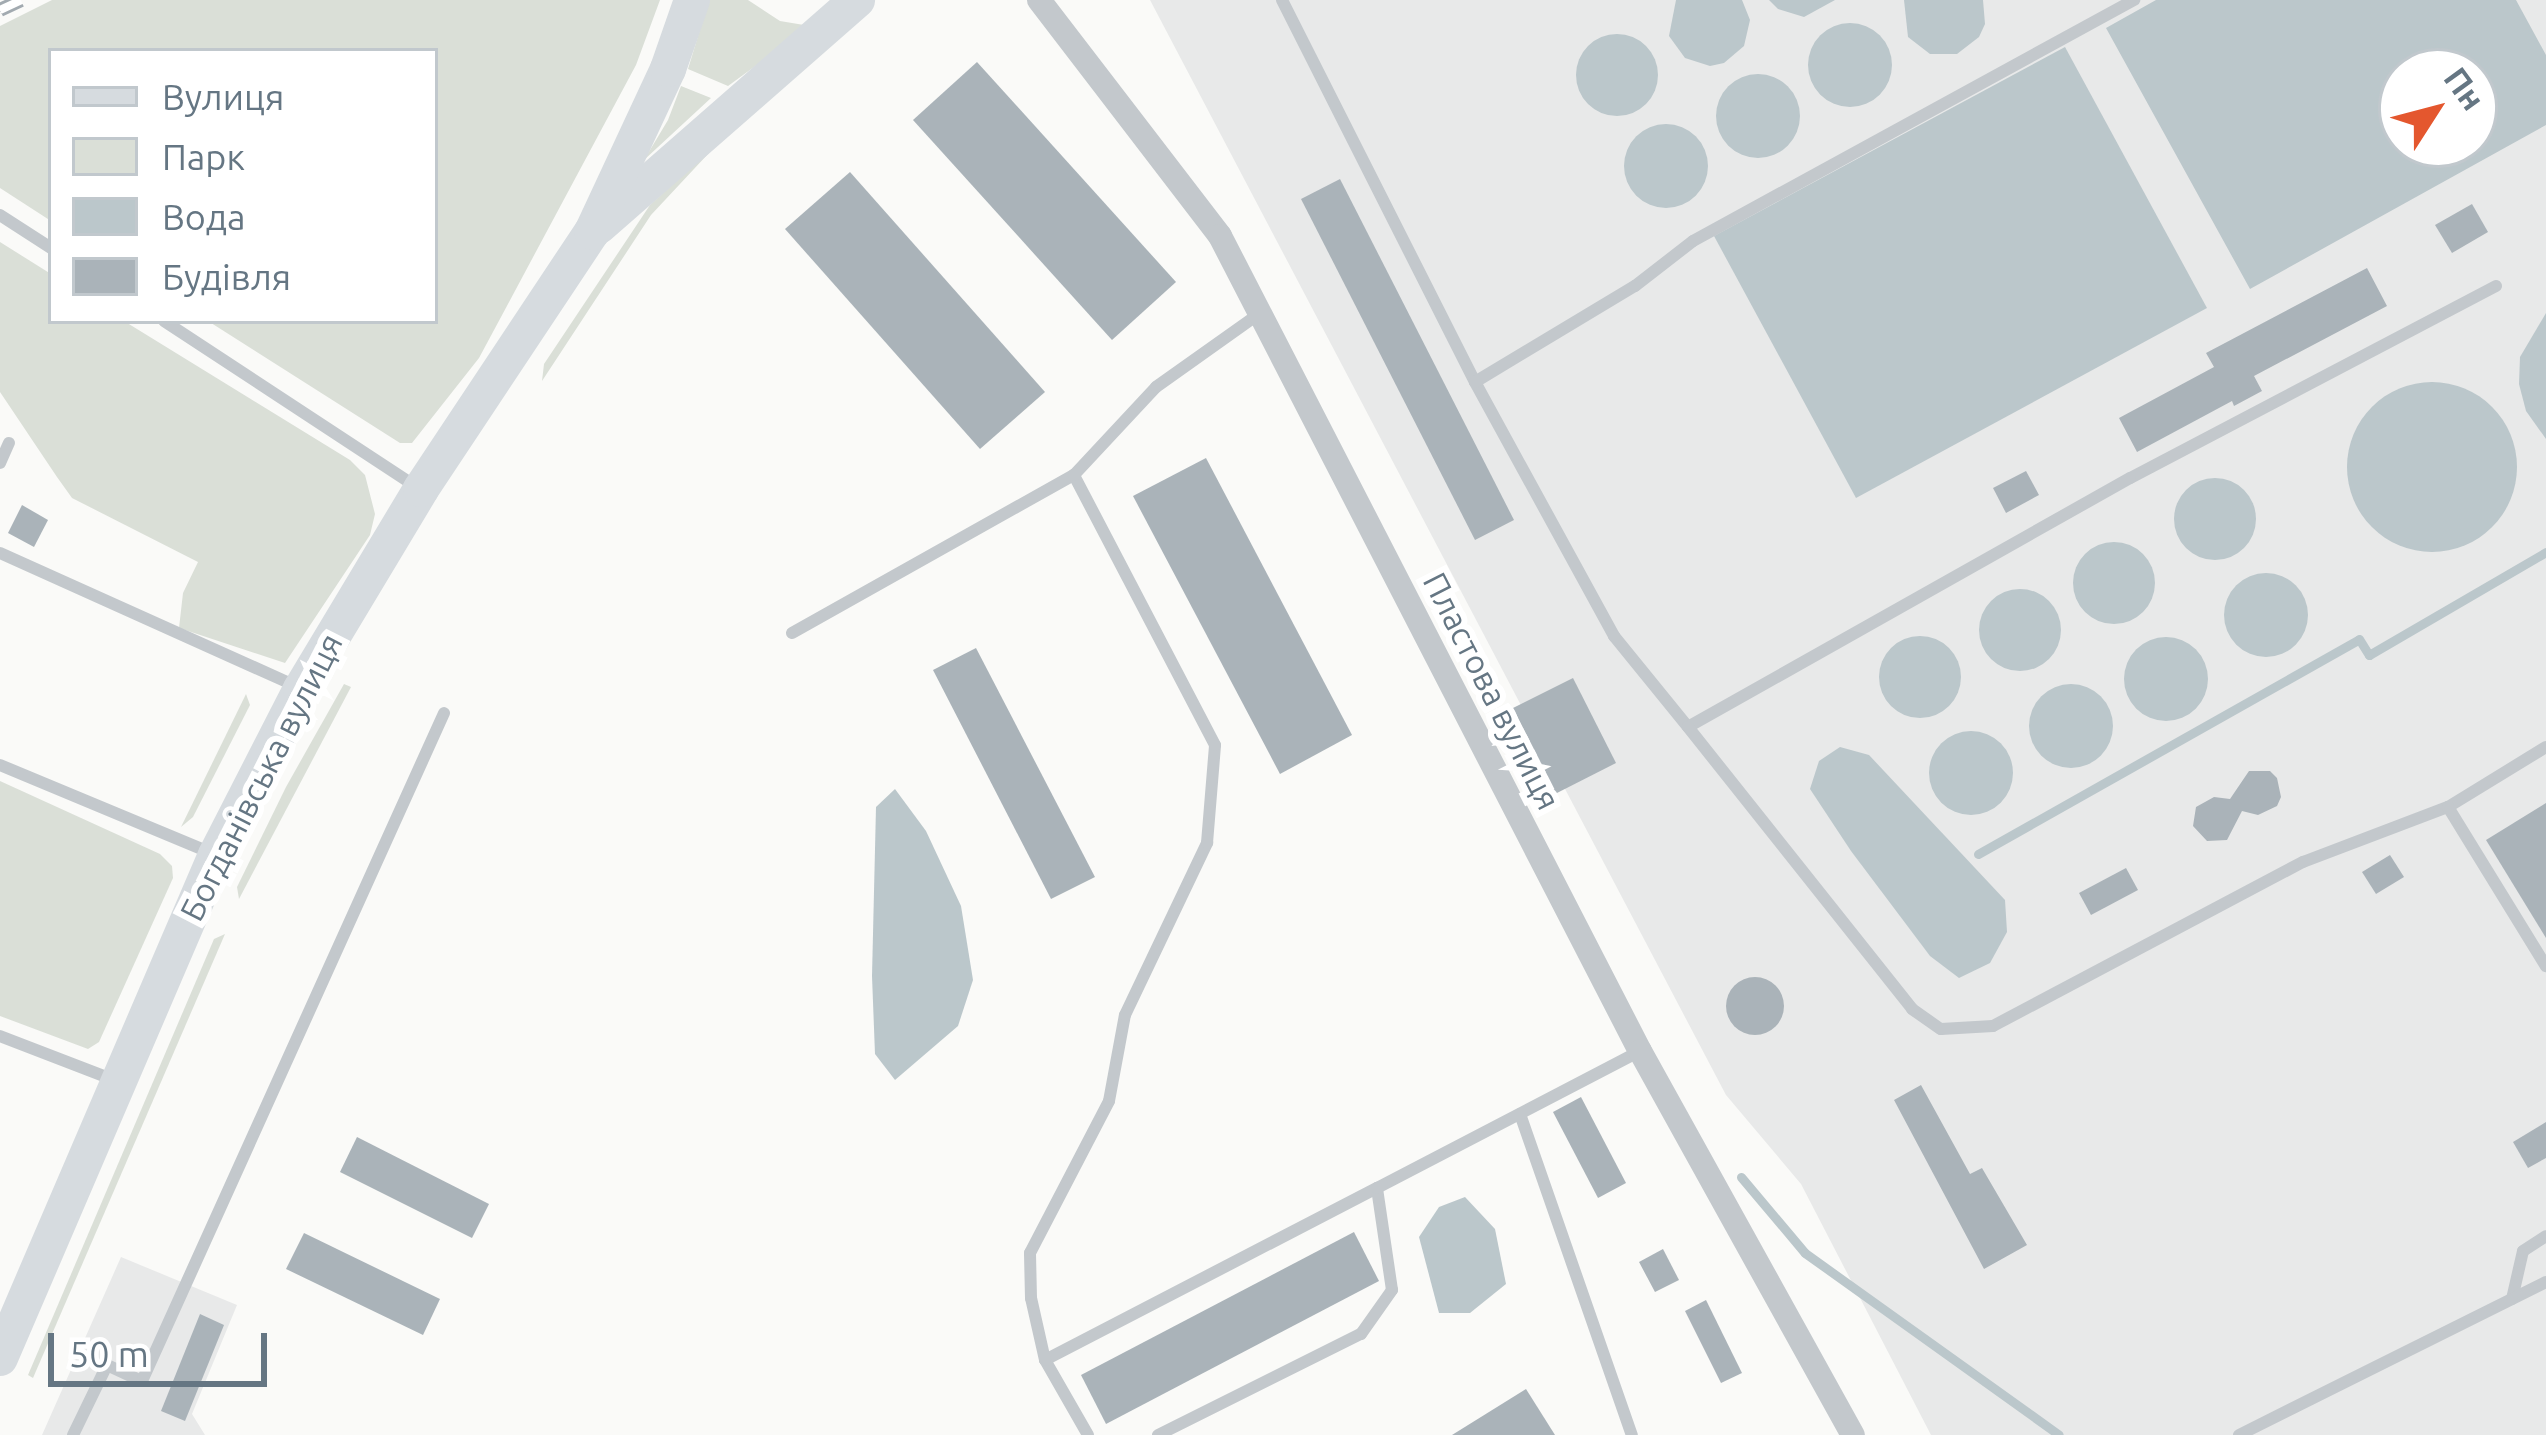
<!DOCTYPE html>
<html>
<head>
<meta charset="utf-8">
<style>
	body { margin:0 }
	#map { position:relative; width:2546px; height:1435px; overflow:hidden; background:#fafaf8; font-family:Ubuntu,sans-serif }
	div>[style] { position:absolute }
	.built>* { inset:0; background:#e8e9e9 }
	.green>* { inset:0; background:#dadfd7 }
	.water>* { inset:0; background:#bbc7cb }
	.round { border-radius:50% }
	.stream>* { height:9px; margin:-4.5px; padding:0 4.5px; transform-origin:4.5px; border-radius:4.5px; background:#bbc7cb }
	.building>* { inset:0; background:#aab3b9 }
	.lane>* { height:12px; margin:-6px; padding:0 6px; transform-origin:6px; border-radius:6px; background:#c3c8cc }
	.street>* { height:24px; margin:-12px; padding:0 12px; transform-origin:12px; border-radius:12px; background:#c3c8cc }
	.secondary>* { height:36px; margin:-18px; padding:0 18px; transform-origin:18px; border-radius:18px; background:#d6dbdf }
	.rail>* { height:14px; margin-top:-7px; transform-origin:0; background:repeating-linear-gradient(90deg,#fff 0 27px,#a2aab0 0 54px); box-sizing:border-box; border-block:3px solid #a2aab0 }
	span { translate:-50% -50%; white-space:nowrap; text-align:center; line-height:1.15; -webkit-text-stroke:12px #fff; paint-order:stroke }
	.street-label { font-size:33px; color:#657683 }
	.legend { position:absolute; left:48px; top:48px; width:390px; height:276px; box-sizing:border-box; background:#fff; border:3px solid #c1c8cd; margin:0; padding:15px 21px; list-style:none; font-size:36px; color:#657683 }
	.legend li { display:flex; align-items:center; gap:24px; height:60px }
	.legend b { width:60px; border:3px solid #c1c8cd }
	.north { position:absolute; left:2378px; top:48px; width:120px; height:120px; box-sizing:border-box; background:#fff; border:3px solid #c1c8cd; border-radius:50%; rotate:54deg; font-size:33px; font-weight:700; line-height:48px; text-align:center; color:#657683 }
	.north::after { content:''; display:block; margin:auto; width:42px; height:54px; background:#e4572e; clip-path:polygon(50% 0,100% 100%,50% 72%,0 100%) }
	.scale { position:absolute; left:48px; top:1333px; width:219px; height:54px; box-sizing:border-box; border:6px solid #657683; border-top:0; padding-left:15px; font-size:36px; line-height:42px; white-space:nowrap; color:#657683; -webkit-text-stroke:9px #fff; paint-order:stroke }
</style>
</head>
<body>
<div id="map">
	<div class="built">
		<i style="clip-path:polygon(evenodd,1150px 0,2546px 0,2546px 1435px,1931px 1435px,1801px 1184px,1726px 1095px,1150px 0,2402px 72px,2474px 72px,2474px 144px,2402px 144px,2402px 72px)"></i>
		<i style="clip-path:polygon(121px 1257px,237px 1305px,192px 1414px,205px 1435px,42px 1435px)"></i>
	</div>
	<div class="green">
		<i style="clip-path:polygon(52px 0,660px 0,636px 65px,479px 358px,412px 443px,400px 443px,208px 321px,435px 321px,435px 51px,51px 51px,51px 221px,0 188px,0 26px)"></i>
		<i style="clip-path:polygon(709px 0,748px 0,780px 21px,810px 26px,728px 86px,688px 69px)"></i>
		<i style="clip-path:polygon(681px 86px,711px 98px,644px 160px,668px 120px)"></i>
		<i style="clip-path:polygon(722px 139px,651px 215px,542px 381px,544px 364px,650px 205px)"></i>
		<i style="clip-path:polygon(0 242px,51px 274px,51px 321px,124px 321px,350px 460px,365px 475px,375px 514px,370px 535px,285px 663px,179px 628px,183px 593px,198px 562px,72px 498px,57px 477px,0 392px)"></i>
		<i style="clip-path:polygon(344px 684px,351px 687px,239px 899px,237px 887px,286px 787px)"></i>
		<i style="clip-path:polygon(246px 694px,250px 705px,193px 817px,181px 827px)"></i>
		<i style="clip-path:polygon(0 781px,160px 854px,172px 866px,173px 878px,99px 1042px,88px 1049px,0 1016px)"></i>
		<i style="clip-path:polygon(225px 934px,33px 1378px,28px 1375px,214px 939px)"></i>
	</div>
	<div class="water">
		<i style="clip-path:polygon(1676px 0,1742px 0,1750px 20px,1744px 46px,1724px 63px,1710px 66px,1685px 58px,1669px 36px)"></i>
		<i style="clip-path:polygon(1769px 0,1835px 0,1804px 17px,1778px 9px)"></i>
		<i style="clip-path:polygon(1904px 0,1983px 0,1985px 24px,1979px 37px,1957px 54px,1930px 54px,1908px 37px)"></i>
		<i style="clip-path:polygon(evenodd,2156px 0,2516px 0,2546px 55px,2546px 125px,2250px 289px,2106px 28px,2156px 0,2402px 72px,2474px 72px,2474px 144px,2402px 144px,2402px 72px)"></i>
		<i class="round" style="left:1808px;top:23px;width:84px;height:84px"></i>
		<i class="round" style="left:1576px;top:34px;width:82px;height:82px"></i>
		<i style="clip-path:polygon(2065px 47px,2207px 308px,1856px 498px,1714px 236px)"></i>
		<i class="round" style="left:1716px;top:74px;width:84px;height:84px"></i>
		<i class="round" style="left:1624px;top:124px;width:84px;height:84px"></i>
		<i style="clip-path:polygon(2546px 313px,2546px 439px,2526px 411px,2519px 384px,2520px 357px)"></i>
		<i class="round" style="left:2347px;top:382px;width:170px;height:170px"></i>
		<i class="round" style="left:2174px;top:478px;width:82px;height:82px"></i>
		<i class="round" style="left:2073px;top:542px;width:82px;height:82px"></i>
		<i class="round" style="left:2224px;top:573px;width:84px;height:84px"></i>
		<i class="round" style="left:1979px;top:589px;width:82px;height:82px"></i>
		<i class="round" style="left:1879px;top:636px;width:82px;height:82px"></i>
		<i class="round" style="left:2124px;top:637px;width:84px;height:84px"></i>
		<i class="round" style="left:2029px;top:684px;width:84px;height:84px"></i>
		<i class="round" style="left:1929px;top:731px;width:84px;height:84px"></i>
		<i style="clip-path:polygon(1840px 747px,1869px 755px,2005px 900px,2007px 932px,1990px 963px,1959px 978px,1930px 956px,1851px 851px,1810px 789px,1819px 761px)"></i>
		<i style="clip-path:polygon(895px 789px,926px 831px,961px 906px,973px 980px,958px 1026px,895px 1080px,875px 1054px,872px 976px,876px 807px)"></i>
		<i style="clip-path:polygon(1465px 1197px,1495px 1229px,1506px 1284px,1470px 1313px,1439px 1313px,1419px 1237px,1439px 1207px)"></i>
	</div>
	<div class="stream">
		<i style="left:1978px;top:854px;width:437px;rotate:-29.4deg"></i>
		<i style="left:2359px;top:639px;width:19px;rotate:58deg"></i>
		<i style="left:2369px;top:655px;width:205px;rotate:-30.2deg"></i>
		<i style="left:1741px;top:1177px;width:99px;rotate:49.9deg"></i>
		<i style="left:1805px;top:1253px;width:312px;rotate:35.6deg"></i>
	</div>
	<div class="building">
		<i style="clip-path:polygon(977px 62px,1176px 282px,1112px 340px,913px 120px)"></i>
		<i style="clip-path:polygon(850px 172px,1045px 392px,980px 449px,785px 229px)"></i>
		<i style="clip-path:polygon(1340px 179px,1514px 520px,1475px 540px,1301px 199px)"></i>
		<i style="clip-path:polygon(2472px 204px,2488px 232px,2452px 253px,2435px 225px)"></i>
		<i style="clip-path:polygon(2367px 268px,2387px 306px,2254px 376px,2262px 391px,2234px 406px,2232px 401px,2137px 452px,2119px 418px,2214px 367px,2206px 353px)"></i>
		<i style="clip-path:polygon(1206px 458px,1352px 735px,1280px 774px,1133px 496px)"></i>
		<i style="clip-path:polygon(2026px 471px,2039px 495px,2006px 513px,1993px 488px)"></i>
		<i style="clip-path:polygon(22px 505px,48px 520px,34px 547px,8px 533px)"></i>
		<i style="clip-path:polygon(976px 648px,1095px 877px,1051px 899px,933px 670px)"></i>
		<i style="clip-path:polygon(1573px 678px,1616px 763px,1555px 794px,1513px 708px)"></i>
		<i style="clip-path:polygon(2249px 771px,2270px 771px,2277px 778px,2281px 797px,2277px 806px,2258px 815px,2242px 811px,2227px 840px,2207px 841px,2193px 826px,2196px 807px,2214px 797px,2230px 799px)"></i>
		<i style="clip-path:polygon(2546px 803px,2546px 938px,2486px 840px)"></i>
		<i style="clip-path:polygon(2390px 855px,2404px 877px,2376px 894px,2362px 872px)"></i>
		<i style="clip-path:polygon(2126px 868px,2138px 890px,2091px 915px,2079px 893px)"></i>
		<i class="round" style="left:1726px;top:977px;width:58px;height:58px"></i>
		<i style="clip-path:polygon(1921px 1085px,1970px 1174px,1982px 1168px,2027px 1245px,1984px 1269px,1894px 1100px)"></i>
		<i style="clip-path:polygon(1581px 1097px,1626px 1183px,1598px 1198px,1553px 1112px)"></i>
		<i style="clip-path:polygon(2546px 1122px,2546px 1158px,2528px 1168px,2513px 1142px)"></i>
		<i style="clip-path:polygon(357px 1137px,489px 1204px,472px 1238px,340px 1172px)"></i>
		<i style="clip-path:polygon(1354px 1232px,1379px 1281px,1106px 1424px,1081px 1375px)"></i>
		<i style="clip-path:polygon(304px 1233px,440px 1299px,423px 1335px,286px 1269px)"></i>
		<i style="clip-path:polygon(1663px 1249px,1679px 1280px,1655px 1292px,1639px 1262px)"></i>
		<i style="clip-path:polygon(1706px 1300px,1742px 1373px,1721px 1383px,1685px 1311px)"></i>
		<i style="clip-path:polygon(200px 1314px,224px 1325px,185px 1421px,161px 1411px)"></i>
		<i style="clip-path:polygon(1526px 1389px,1555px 1435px,1452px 1435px)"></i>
	</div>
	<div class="lane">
		<i style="left:1282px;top:0;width:428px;rotate:63.2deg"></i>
		<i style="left:1475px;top:382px;width:290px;rotate:61.3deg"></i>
		<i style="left:1614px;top:636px;width:117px;rotate:50.9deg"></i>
		<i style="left:0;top:215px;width:61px;rotate:32.9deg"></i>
		<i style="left:2496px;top:286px;width:413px;rotate:152.3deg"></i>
		<i style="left:2130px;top:478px;width:507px;rotate:150.61deg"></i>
		<i style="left:1688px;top:727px;width:360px;rotate:51.5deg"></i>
		<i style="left:1912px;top:1009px;width:35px;rotate:35deg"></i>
		<i style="left:1941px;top:1029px;width:52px;rotate:-3.3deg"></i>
		<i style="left:1993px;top:1026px;width:351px;rotate:-27.9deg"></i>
		<i style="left:2303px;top:862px;width:155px;rotate:-20.8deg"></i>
		<i style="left:2448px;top:807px;width:115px;rotate:-31.5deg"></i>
		<i style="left:164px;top:321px;width:306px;rotate:33.3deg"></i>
		<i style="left:1475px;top:382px;width:187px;rotate:-31deg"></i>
		<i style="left:1635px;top:286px;width:73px;rotate:-37.8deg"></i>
		<i style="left:1693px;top:241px;width:503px;rotate:-28.66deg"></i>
		<i style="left:0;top:463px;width:22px;rotate:-66deg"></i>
		<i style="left:0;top:553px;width:329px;rotate:24.2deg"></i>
		<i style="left:792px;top:633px;width:323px;rotate:-29.3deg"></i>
		<i style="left:0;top:765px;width:226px;rotate:22.6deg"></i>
		<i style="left:2448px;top:807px;width:187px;rotate:58.4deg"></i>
		<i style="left:0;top:1036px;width:122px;rotate:21.1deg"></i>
		<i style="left:1520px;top:1114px;width:340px;rotate:70.8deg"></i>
		<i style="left:2512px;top:1299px;width:49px;rotate:-77.1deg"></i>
		<i style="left:2523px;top:1251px;width:27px;rotate:-33deg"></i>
		<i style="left:1045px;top:1360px;width:374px;rotate:-27.4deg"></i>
		<i style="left:73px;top:1435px;width:78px;rotate:-64.1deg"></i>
		<i style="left:107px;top:1365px;width:38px;rotate:25deg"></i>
		<i style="left:142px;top:1381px;width:733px;rotate:-65.67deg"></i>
		<i style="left:1088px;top:1435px;width:86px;rotate:-119.8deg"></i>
		<i style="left:1045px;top:1360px;width:64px;rotate:-102.7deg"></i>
		<i style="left:1031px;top:1298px;width:45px;rotate:-91.3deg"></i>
		<i style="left:1030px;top:1253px;width:171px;rotate:-62.5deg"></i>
		<i style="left:1109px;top:1101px;width:87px;rotate:-79.5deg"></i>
		<i style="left:1125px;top:1015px;width:191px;rotate:-64.5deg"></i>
		<i style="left:1207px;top:843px;width:98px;rotate:-85.3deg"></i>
		<i style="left:1215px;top:745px;width:305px;rotate:-117.6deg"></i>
		<i style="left:1074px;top:475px;width:120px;rotate:-47deg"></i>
		<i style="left:1156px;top:387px;width:128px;rotate:-35.4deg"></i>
		<i style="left:1158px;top:1435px;width:227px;rotate:-26.5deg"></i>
		<i style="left:1361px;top:1334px;width:54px;rotate:-54.8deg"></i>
		<i style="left:1392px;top:1290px;width:103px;rotate:-98.4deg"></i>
		<i style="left:1377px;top:1188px;width:297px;rotate:-27.5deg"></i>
		<i style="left:2239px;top:1435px;width:343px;rotate:-26.5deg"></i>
	</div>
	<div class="street">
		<i style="left:1039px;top:0;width:297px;rotate:52.5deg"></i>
		<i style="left:1220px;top:236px;width:917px;rotate:62.74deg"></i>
		<i style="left:1640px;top:1051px;width:439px;rotate:61deg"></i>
	</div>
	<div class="secondary">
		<i style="left:599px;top:226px;width:343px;rotate:-41.2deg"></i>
		<i style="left:0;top:1358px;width:547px;rotate:-66.76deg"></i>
		<i style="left:216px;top:855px;width:186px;rotate:-62.9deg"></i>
		<i style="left:301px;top:689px;width:233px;rotate:-59deg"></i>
		<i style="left:421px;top:489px;width:309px;rotate:-56.4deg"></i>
		<i style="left:592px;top:232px;width:180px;rotate:-65deg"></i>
		<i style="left:668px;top:69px;width:73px;rotate:-70.8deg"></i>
	</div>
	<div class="rail">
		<i style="left:0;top:10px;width:23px;rotate:-25deg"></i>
	</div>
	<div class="street-label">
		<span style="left:1492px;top:691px;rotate:63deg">Пластова вулиця</span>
		<span style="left:261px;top:777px;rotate:-63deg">Богданівська вулиця</span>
	</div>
	<ul class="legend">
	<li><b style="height:15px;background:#d6dbdf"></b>Вулиця</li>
	<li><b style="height:33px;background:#dadfd7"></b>Парк</li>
	<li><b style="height:33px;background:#bbc7cb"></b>Вода</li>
	<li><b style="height:33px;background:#aab3b9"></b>Будівля</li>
	</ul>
	<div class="north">Пн</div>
	<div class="scale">50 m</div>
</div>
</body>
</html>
